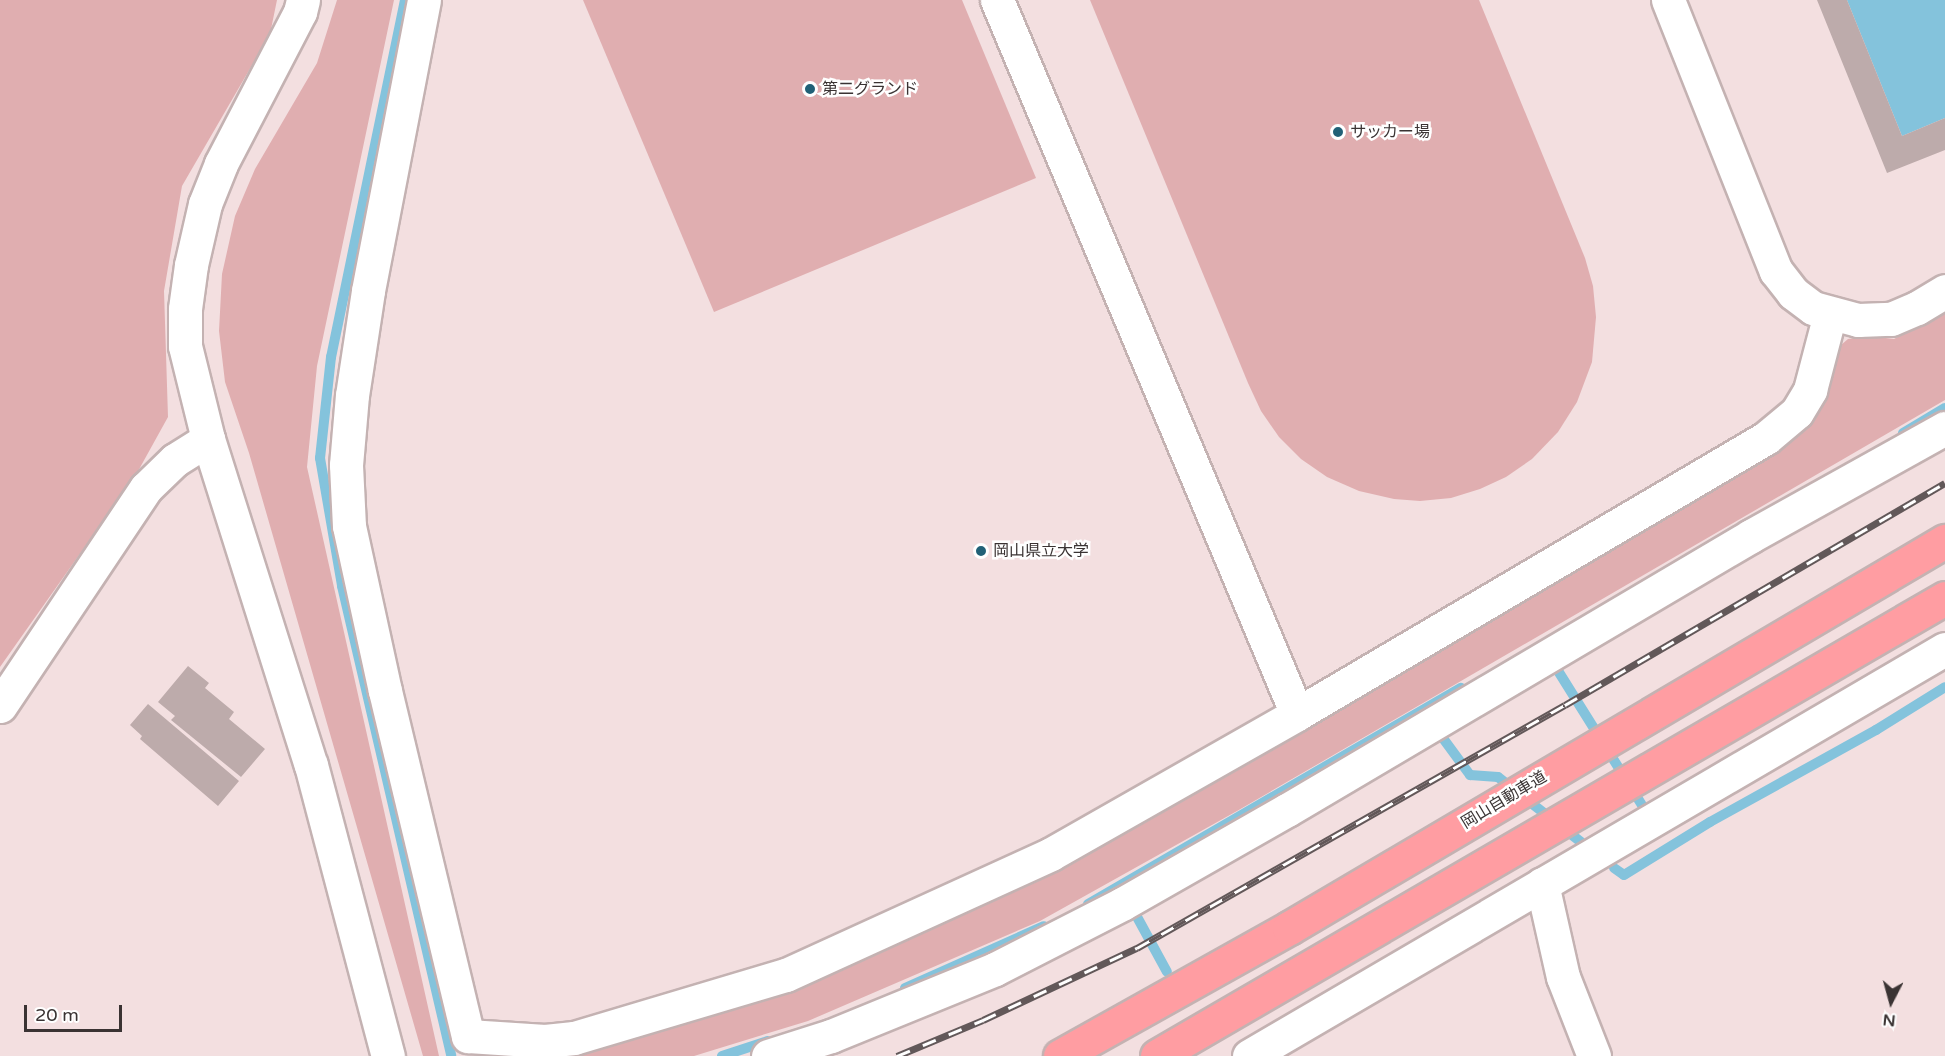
<!DOCTYPE html>
<html>
<head>
<meta charset="utf-8">
<style>
	body { margin:0 }
	#map { position:relative; width:1945px; height:1056px; overflow:hidden; background:#f3dfe0; font-family:"Varela Round","Noto Sans JP",sans-serif }
	div>[style] { position:absolute }
	.green>* { inset:0; background:#e0aeb0 }
	.water>* { inset:0; background:#84c3dc }
	.stream>* { height:10px; margin:-5px; padding:0 5px; transform-origin:5px; border-radius:5px; background:#84c3dc }
	.building>* { inset:0; background:#bdabab }
	.roads { filter:drop-shadow(2px 0 #c4b2b2) drop-shadow(-2px 0 #c4b2b2) drop-shadow(0 2px #c4b2b2) drop-shadow(0 -2px #c4b2b2) }
	.minor>* { height:33px; margin:-16.5px; padding:0 16.5px; transform-origin:16.5px; border-radius:16.5px; background:#fff }
	.highway>* { height:33px; margin:-16.5px; padding:0 16.5px; transform-origin:16.5px; border-radius:16.5px; background:#ff9da2 }
	.rail>* { height:7px; margin-top:-3.5px; transform-origin:0; background:repeating-linear-gradient(90deg,#fff 0 14px,#625859 0 28px); box-sizing:border-box; border-block:2px solid #625859 }
	.dots>* { width:16px; height:16px; translate:-50% -50%; box-sizing:border-box; border:3px solid #fff; border-radius:50% }
	span { translate:-50% -50%; white-space:nowrap; text-align:center; line-height:1.15; -webkit-text-stroke:5px #fff; paint-order:stroke }
	.poi-label { font-size:16px; color:#3a3333 }
	.left { translate:0 -50%; text-align:left }
	.street-label { font-size:16px; color:#3a3333 }
	.north { position:absolute; left:1861px; top:972px; width:60px; height:60px; -webkit-text-stroke:4px #fff; paint-order:stroke; rotate:186deg; font-size:16px; font-weight:700; line-height:24px; text-align:center; color:#3a3333 }
	.north::after { content:''; display:block; margin:auto; width:21px; height:27px; background:#3a3333; clip-path:polygon(50% 0,100% 100%,50% 72%,0 100%) }
	.scale { position:absolute; left:24px; top:1005px; width:98px; height:27px; box-sizing:border-box; border:3px solid #3a3333; border-top:0; padding-left:8px; font-size:18px; line-height:21px; white-space:nowrap; color:#3a3333; -webkit-text-stroke:4px #fff; paint-order:stroke }
</style>
</head>
<body>
<div id="map">
	<div class="green">
		<i style="clip-path:polygon(0 0,277px 0,270px 34px,182px 186px,164px 291px,168px 417px,137px 473px,0 667px)"></i>
		<i style="clip-path:polygon(337px 0,394px 0,317px 366px,307px 467px,439px 1056px,423px 1056px,249px 453px,225px 382px,219px 331px,222px 274px,235px 216px,255px 169px,317px 63px)"></i>
		<i style="clip-path:polygon(583px 0,962px 0,1036px 178px,714px 312px)"></i>
		<i style="clip-path:polygon(1090px 0,1479px 0,1585px 258px,1593px 286px,1596px 317px,1592px 362px,1577px 402px,1558px 432px,1532px 459px,1506px 477px,1480px 489px,1451px 498px,1420px 501px,1394px 499px,1359px 491px,1327px 477px,1301px 459px,1279px 437px,1261px 411px,1248px 383px)"></i>
		<i style="clip-path:polygon(1945px 312px,1945px 400px,1237px 811px,1040px 921px,808px 1021px,694px 1056px,491px 1056px,506px 1049px,794px 981px,1756px 456px,1834px 351px,1848px 339px,1869px 336px,1894px 339px)"></i>
	</div>
	<div class="water">
		<i style="clip-path:polygon(1847px 0,1945px 0,1945px 118px,1902px 136px)"></i>
	</div>
	<div class="stream">
		<i style="left:405px;top:0;width:365px;rotate:101.7deg"></i>
		<i style="left:331px;top:357px;width:102px;rotate:96.2deg"></i>
		<i style="left:320px;top:458px;width:130px;rotate:80.2deg"></i>
		<i style="left:342px;top:586px;width:482px;rotate:76.9deg"></i>
		<i style="left:1903px;top:433px;width:49px;rotate:-30.8deg"></i>
		<i style="left:1550px;top:658px;width:173px;rotate:58deg"></i>
		<i style="left:1434px;top:726px;width:61px;rotate:53.7deg"></i>
		<i style="left:1470px;top:775px;width:28px;rotate:4deg"></i>
		<i style="left:1498px;top:777px;width:105px;rotate:38.1deg"></i>
		<i style="left:1614px;top:868px;width:12px;rotate:35deg"></i>
		<i style="left:1624px;top:875px;width:101px;rotate:-31.6deg"></i>
		<i style="left:1710px;top:822px;width:190px;rotate:-29deg"></i>
		<i style="left:1876px;top:730px;width:81px;rotate:-31.9deg"></i>
		<i style="left:1088px;top:904px;width:431px;rotate:-30.1deg"></i>
		<i style="left:1130px;top:904px;width:77px;rotate:61.4deg"></i>
		<i style="left:905px;top:988px;width:152px;rotate:-24deg"></i>
		<i style="left:722px;top:1056px;width:48px;rotate:-18.1deg"></i>
	</div>
	<div class="building">
		<i style="clip-path:polygon(1817px 0,1847px 0,1902px 136px,1945px 118px,1945px 150px,1887px 173px)"></i>
		<i style="clip-path:polygon(188px 666px,209px 683px,205px 688px,234px 712px,229px 719px,265px 749px,241px 777px,171px 720px,175px 716px,158px 702px)"></i>
		<i style="clip-path:polygon(148px 704px,239px 781px,218px 806px,140px 739px,142px 736px,130px 725px)"></i>
	</div>
	<div class="roads">
		<div class="minor">
			<i style="left:303px;top:0;width:12px;rotate:104deg"></i>
			<i style="left:300px;top:12px;width:171px;rotate:117.5deg"></i>
			<i style="left:221px;top:164px;width:43px;rotate:111.8deg"></i>
			<i style="left:205px;top:204px;width:63px;rotate:102.9deg"></i>
			<i style="left:191px;top:265px;width:44px;rotate:97.8deg"></i>
			<i style="left:185px;top:309px;width:37px;rotate:90deg"></i>
			<i style="left:185px;top:346px;width:96px;rotate:76.1deg"></i>
			<i style="left:208px;top:439px;width:342px;rotate:72.5deg"></i>
			<i style="left:311px;top:765px;width:301px;rotate:75.2deg"></i>
			<i style="left:424px;top:0;width:296px;rotate:100.9deg"></i>
			<i style="left:368px;top:291px;width:105px;rotate:98.7deg"></i>
			<i style="left:352px;top:395px;width:70px;rotate:94.9deg"></i>
			<i style="left:346px;top:465px;width:61px;rotate:87.2deg"></i>
			<i style="left:349px;top:526px;width:169px;rotate:77.7deg"></i>
			<i style="left:385px;top:691px;width:355px;rotate:76.5deg"></i>
			<i style="left:468px;top:1036px;width:77px;rotate:3.7deg"></i>
			<i style="left:545px;top:1041px;width:29px;rotate:-6deg"></i>
			<i style="left:574px;top:1038px;width:221px;rotate:-16.6deg"></i>
			<i style="left:786px;top:975px;width:291px;rotate:-24.5deg"></i>
			<i style="left:1051px;top:854px;width:283px;rotate:-29.6deg"></i>
			<i style="left:1297px;top:714px;width:544px;rotate:-30.48deg"></i>
			<i style="left:1766px;top:438px;width:40px;rotate:-40deg"></i>
			<i style="left:1797px;top:412px;width:26px;rotate:-59deg"></i>
			<i style="left:1810px;top:390px;width:79px;rotate:-75.3deg"></i>
			<i style="left:997px;top:0;width:774px;rotate:67.21deg"></i>
			<i style="left:1668px;top:0;width:292px;rotate:68.3deg"></i>
			<i style="left:1776px;top:271px;width:28px;rotate:52deg"></i>
			<i style="left:1793px;top:293px;width:25px;rotate:37deg"></i>
			<i style="left:1813px;top:308px;width:47px;rotate:14.9deg"></i>
			<i style="left:1858px;top:320px;width:33px;rotate:-2deg"></i>
			<i style="left:1891px;top:319px;width:28px;rotate:-23deg"></i>
			<i style="left:1917px;top:308px;width:33px;rotate:-31deg"></i>
			<i style="left:0;top:706px;width:262px;rotate:-56.2deg"></i>
			<i style="left:146px;top:488px;width:40px;rotate:-44deg"></i>
			<i style="left:175px;top:460px;width:39px;rotate:-32deg"></i>
			<i style="left:1542px;top:884px;width:95px;rotate:77.3deg"></i>
			<i style="left:1563px;top:977px;width:85px;rotate:68.6deg"></i>
			<i style="left:768px;top:1056px;width:66px;rotate:-17.6deg"></i>
			<i style="left:831px;top:1036px;width:177px;rotate:-22.2deg"></i>
			<i style="left:995px;top:969px;width:143px;rotate:-27.1deg"></i>
			<i style="left:1122px;top:904px;width:190px;rotate:-29.7deg"></i>
			<i style="left:1287px;top:810px;width:539px;rotate:-30.56deg"></i>
			<i style="left:1751px;top:536px;width:222px;rotate:-29.1deg"></i>
			<i style="left:1249px;top:1056px;width:806px;rotate:-30.32deg"></i>
		</div>
		<div class="highway">
			<i style="left:1060px;top:1056px;width:262px;rotate:-29.2deg"></i>
			<i style="left:1289px;top:928px;width:762px;rotate:-30.54deg"></i>
			<i style="left:1157px;top:1056px;width:911px;rotate:-30.17deg"></i>
		</div>
	</div>
	<div class="rail">
		<i style="left:897px;top:1056px;width:93px;rotate:-22.7deg"></i>
		<i style="left:983px;top:1020px;width:170px;rotate:-25.1deg"></i>
		<i style="left:1137px;top:948px;width:492px;rotate:-29.6deg"></i>
		<i style="left:1565px;top:705px;width:440px;rotate:-30.3deg"></i>
	</div>
	<div class="dots">
		<i style="left:810px;top:89px;background:#216076"></i>
		<i style="left:1338px;top:132px;background:#216076"></i>
		<i style="left:981px;top:551px;background:#216076"></i>
	</div>
	<div class="poi-label">
		<span class="left" style="left:822px;top:89px">第二グランド</span>
		<span class="left" style="left:1350px;top:132px">サッカー場</span>
		<span class="left" style="left:993px;top:551px">岡山県立大学</span>
	</div>
	<div class="street-label">
		<span style="left:1504px;top:800px;rotate:-31deg">岡山自動車道</span>
	</div>
	<div class="north">N</div>
	<div class="scale">20 m</div>
</div>
</body>
</html>
